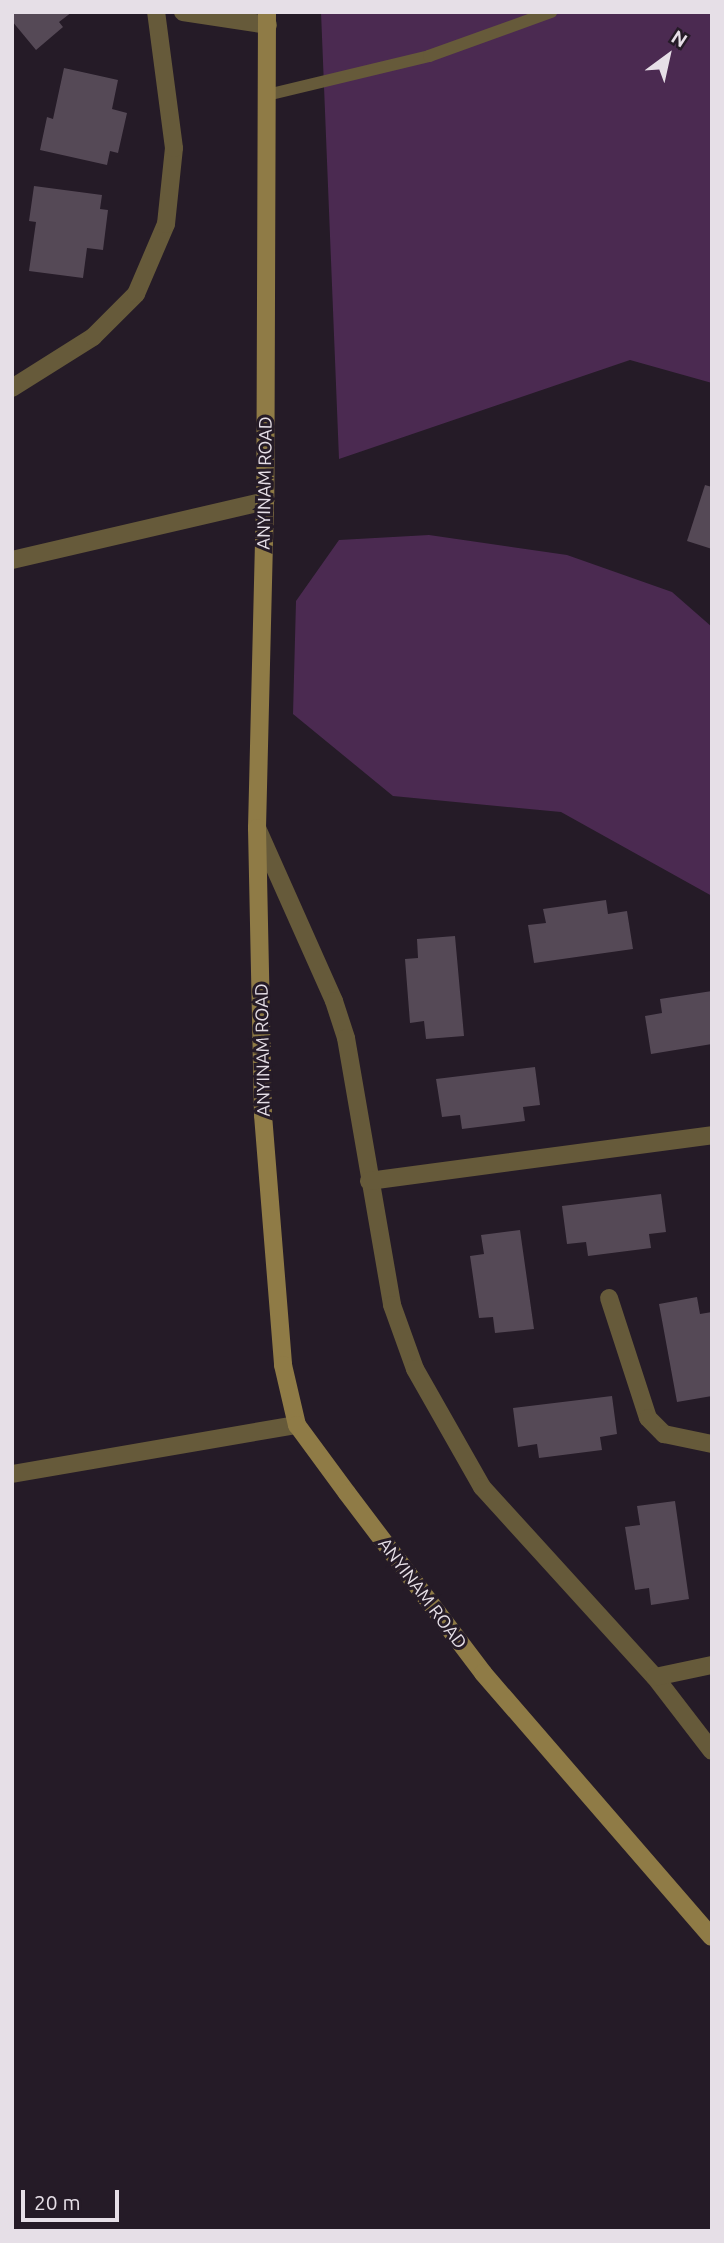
<!DOCTYPE html>
<html>
<head>
<meta charset="utf-8">
<style>
	body { margin:0 }
	#map { position:relative; width:724px; height:2243px; overflow:hidden; background:#251b27; font-family:Ubuntu,sans-serif }
	div>[style] { position:absolute }
	.green>* { inset:0; background:#4b2a51 }
	.building>* { inset:0; background:#554956 }
	.lane>* { height:12px; margin:-6px; padding:0 6px; transform-origin:6px; border-radius:6px; background:#665a3a }
	.street>* { height:18px; margin:-9px; padding:0 9px; transform-origin:9px; border-radius:9px; background:#665a3a }
	.secondary>* { height:18px; margin:-9px; padding:0 9px; transform-origin:9px; border-radius:9px; background:#8f7b46 }
	span { translate:-50% -50%; white-space:nowrap; text-align:center; line-height:1.15; -webkit-text-stroke:6px #251b27; paint-order:stroke }
	.street-label { font-size:18px; color:#e6dfe7 }
	.frame { position:absolute; inset:0; border:14px solid #e6dfe7; pointer-events:none }
	.north { position:absolute; left:633px; top:21px; width:70px; height:70px; -webkit-text-stroke:5px #251b27; paint-order:stroke; rotate:33deg; font-size:19px; font-weight:700; line-height:28px; text-align:center; color:#e6dfe7 }
	.north::after { content:''; display:block; margin:auto; width:24px; height:32px; background:#e6dfe7; clip-path:polygon(50% 0,100% 100%,50% 72%,0 100%) }
	.scale { position:absolute; left:21px; top:2190px; width:98px; height:32px; box-sizing:border-box; border:4px solid #e6dfe7; border-top:0; padding-left:9px; font-size:21px; line-height:24px; white-space:nowrap; color:#e6dfe7; -webkit-text-stroke:5px #251b27; paint-order:stroke }
</style>
</head>
<body>
<div id="map">
	<div class="green">
		<i style="clip-path:polygon(321px 12px,712px 12px,712px 383px,630px 360px,339px 459px)"></i>
		<i style="clip-path:polygon(429px 535px,567px 555px,672px 592px,712px 627px,712px 896px,561px 812px,393px 796px,293px 714px,296px 601px,339px 540px)"></i>
	</div>
	<div class="building">
		<i style="clip-path:polygon(12px 12px,72px 12px,59px 22px,63px 27px,36px 50px,12px 21px)"></i>
		<i style="clip-path:polygon(64px 68px,118px 80px,112px 109px,127px 113px,118px 153px,110px 151px,107px 165px,40px 150px,47px 117px,53px 119px)"></i>
		<i style="clip-path:polygon(34px 186px,102px 195px,100px 209px,108px 210px,103px 250px,87px 248px,83px 278px,29px 271px,36px 222px,29px 221px)"></i>
		<i style="clip-path:polygon(705px 485px,712px 487px,712px 549px,687px 541px)"></i>
		<i style="clip-path:polygon(606px 900px,608px 914px,627px 911px,633px 949px,534px 963px,528px 925px,546px 923px,543px 909px)"></i>
		<i style="clip-path:polygon(455px 936px,464px 1036px,426px 1039px,424px 1021px,410px 1023px,405px 959px,418px 958px,417px 939px)"></i>
		<i style="clip-path:polygon(712px 991px,712px 1044px,651px 1054px,645px 1016px,662px 1013px,660px 999px)"></i>
		<i style="clip-path:polygon(535px 1067px,540px 1105px,523px 1107px,525px 1121px,462px 1129px,460px 1115px,442px 1117px,436px 1079px)"></i>
		<i style="clip-path:polygon(661px 1194px,666px 1232px,649px 1234px,651px 1248px,588px 1256px,586px 1242px,567px 1244px,562px 1206px)"></i>
		<i style="clip-path:polygon(520px 1230px,534px 1329px,495px 1333px,493px 1317px,479px 1318px,470px 1256px,484px 1254px,481px 1235px)"></i>
		<i style="clip-path:polygon(697px 1297px,700px 1314px,712px 1312px,712px 1396px,677px 1402px,659px 1304px)"></i>
		<i style="clip-path:polygon(612px 1396px,617px 1434px,600px 1437px,602px 1450px,539px 1458px,537px 1444px,518px 1447px,513px 1408px)"></i>
		<i style="clip-path:polygon(675px 1501px,689px 1599px,651px 1605px,649px 1588px,635px 1590px,625px 1527px,640px 1525px,637px 1506px)"></i>
	</div>
	<div class="lane">
		<i style="left:267px;top:95px;width:167px;rotate:-13.5deg"></i>
		<i style="left:429px;top:56px;width:130px;rotate:-19.8deg"></i>
	</div>
	<div class="street">
		<i style="left:183px;top:12px;width:86px;rotate:8.7deg"></i>
		<i style="left:12px;top:388px;width:96px;rotate:-32.2deg"></i>
		<i style="left:93px;top:337px;width:61px;rotate:-45deg"></i>
		<i style="left:136px;top:294px;width:76px;rotate:-66.8deg"></i>
		<i style="left:166px;top:224px;width:76px;rotate:-84deg"></i>
		<i style="left:174px;top:148px;width:137px;rotate:-97.5deg"></i>
		<i style="left:12px;top:560px;width:260px;rotate:-13.1deg"></i>
		<i style="left:257px;top:828px;width:189px;rotate:66deg"></i>
		<i style="left:334px;top:1001px;width:39px;rotate:72deg"></i>
		<i style="left:346px;top:1038px;width:271px;rotate:80.2deg"></i>
		<i style="left:392px;top:1305px;width:68px;rotate:70.2deg"></i>
		<i style="left:415px;top:1369px;width:136px;rotate:60.4deg"></i>
		<i style="left:482px;top:1487px;width:257px;rotate:47.7deg"></i>
		<i style="left:655px;top:1677px;width:93px;rotate:52.4deg"></i>
		<i style="left:369px;top:1181px;width:346px;rotate:-7.6deg"></i>
		<i style="left:609px;top:1298px;width:126px;rotate:72deg"></i>
		<i style="left:648px;top:1418px;width:23px;rotate:45deg"></i>
		<i style="left:664px;top:1434px;width:49px;rotate:11.8deg"></i>
		<i style="left:12px;top:1474px;width:289px;rotate:-9.8deg"></i>
		<i style="left:655px;top:1677px;width:58px;rotate:-11.9deg"></i>
	</div>
	<div class="secondary">
		<i style="left:267px;top:12px;width:489px;rotate:90.2deg"></i>
		<i style="left:265px;top:501px;width:327px;rotate:91.4deg"></i>
		<i style="left:257px;top:828px;width:287px;rotate:88.8deg"></i>
		<i style="left:263px;top:1115px;width:251px;rotate:85.4deg"></i>
		<i style="left:283px;top:1365px;width:62px;rotate:76.9deg"></i>
		<i style="left:297px;top:1425px;width:84px;rotate:53.7deg"></i>
		<i style="left:347px;top:1493px;width:226px;rotate:52.9deg"></i>
		<i style="left:483px;top:1673px;width:349px;rotate:49.1deg"></i>
	</div>
	<div class="street-label">
		<span style="left:264px;top:483px;rotate:-89deg">ANYINAM ROAD</span>
		<span style="left:262px;top:1050px;rotate:-91deg">ANYINAM ROAD</span>
		<span style="left:423px;top:1593px;rotate:53deg">ANYINAM ROAD</span>
	</div>
	<div class="frame"></div>
	<div class="north">N</div>
	<div class="scale">20 m</div>
</div>
</body>
</html>
